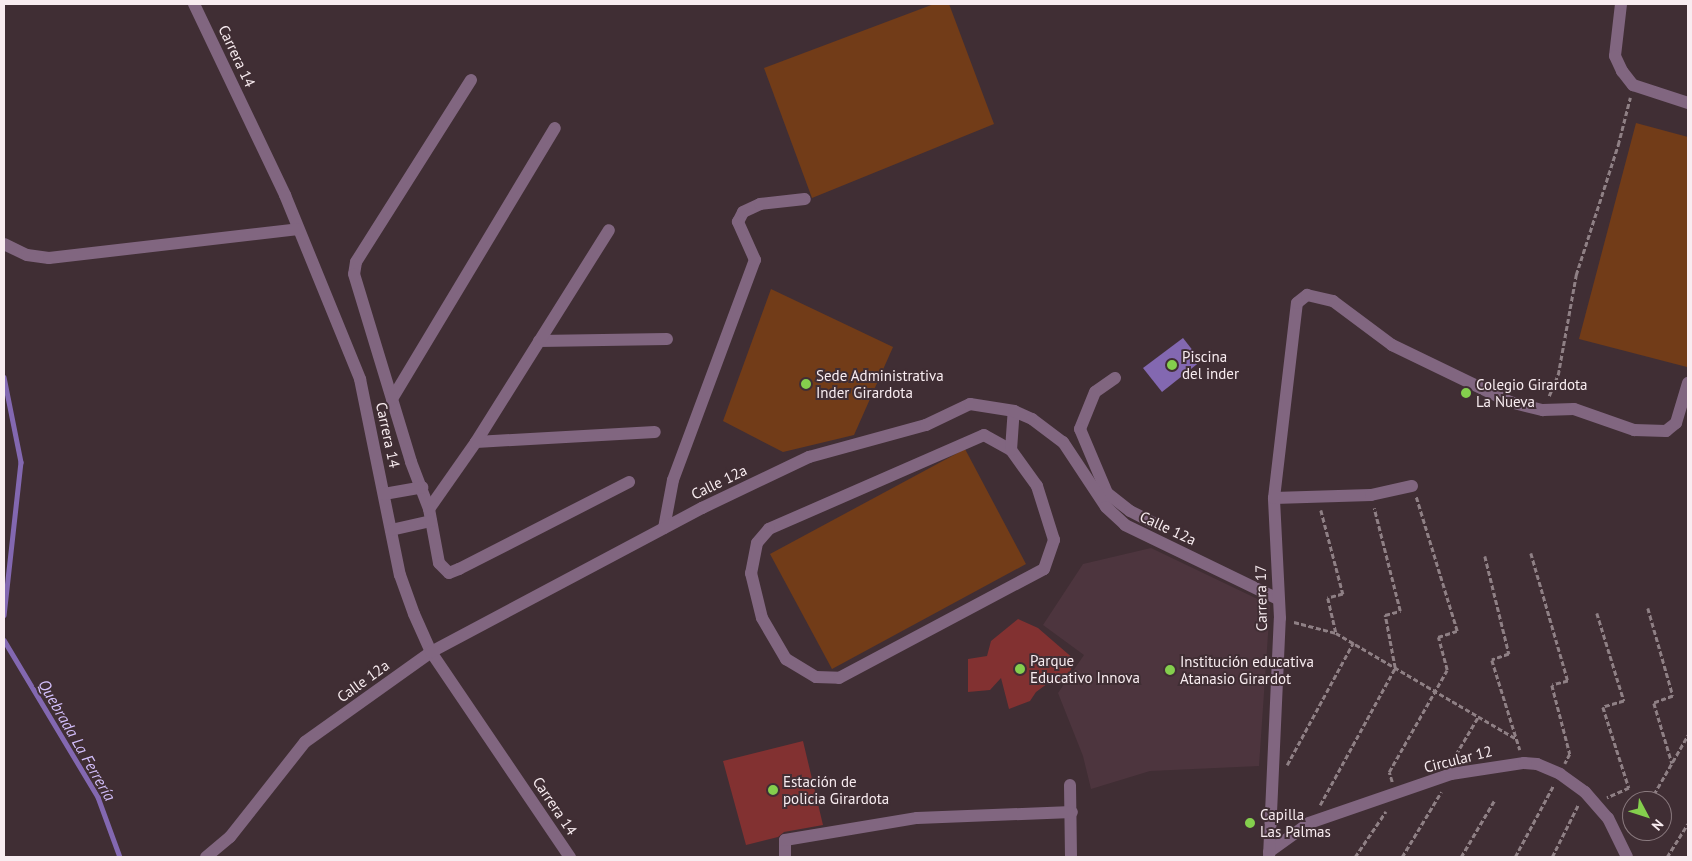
<!DOCTYPE html>
<html>
<head>
<meta charset="utf-8">
<style>
	body { margin:0 }
	#map { position:relative; width:1692px; height:861px; overflow:hidden; background:#402e34; font-family:"PT Sans",sans-serif }
	div>[style] { position:absolute }
	.built>* { inset:0; background:#4d353e }
	.green>* { inset:0; background:#723c18 }
	.water>* { inset:0; background:#8368b1 }
	.stream>* { height:4.5px; margin:-2.25px; padding:0 2.25px; transform-origin:2.25px; border-radius:2.25px; background:#8368b1 }
	.building>* { inset:0; background:#823131 }
	.path>* { height:2.5px; margin-top:-1.25px; transform-origin:0; background:repeating-linear-gradient(90deg,#8f8085 0 5px,transparent 0 7.5px) }
	.minor>* { height:12px; margin:-6px; padding:0 6px; transform-origin:6px; border-radius:6px; background:#816680 }
	.dots>* { width:14px; height:14px; translate:-50% -50%; box-sizing:border-box; border:2px solid #402e34; border-radius:50% }
	span { translate:-50% -50%; white-space:nowrap; text-align:center; line-height:1.15; -webkit-text-stroke:4px #402e34; paint-order:stroke }
	.street-label { font-size:15px; color:#f8ecf0 }
	.poi-label { font-size:15px; color:#f8ecf0 }
	.left { translate:0 -50%; text-align:left }
	.water-label { font-size:16px; color:#d3bffb; font-style:italic }
	.frame { position:absolute; inset:0; border:5px solid #f8ecf0; pointer-events:none }
	.north { position:absolute; left:1622px; top:791px; width:50px; height:50px; box-sizing:border-box; background:#402e34; border:1px solid #8a7a7f; border-radius:50%; rotate:130deg; font-size:14px; font-weight:700; line-height:20px; text-align:center; color:#f8ecf0 }
	.north::after { content:''; display:block; margin:auto; width:18px; height:22px; background:#84cf4d; clip-path:polygon(50% 0,100% 100%,50% 72%,0 100%) }
</style>
</head>
<body>
<div id="map">
	<div class="built">
		<i style="clip-path:polygon(1151px 548px,1270px 605px,1259px 766px,1150px 771px,1091px 789px,1083px 756px,1058px 693px,1084px 655px,1043px 625px,1083px 564px)"></i>
	</div>
	<div class="green">
		<i style="clip-path:polygon(934px 4px,949px 4px,994px 124px,812px 198px,764px 68px)"></i>
		<i style="clip-path:polygon(1636px 123px,1688px 137px,1687px 367px,1579px 339px)"></i>
		<i style="clip-path:polygon(771px 289px,893px 347px,854px 435px,783px 452px,723px 421px)"></i>
		<i style="clip-path:polygon(965px 449px,1026px 564px,832px 669px,770px 554px)"></i>
	</div>
	<div class="water">
		<i style="clip-path:polygon(1183px 338px,1201px 361px,1162px 392px,1143px 368px)"></i>
	</div>
	<div class="stream">
		<i style="left:4px;top:377px;width:87px;rotate:78.7deg"></i>
		<i style="left:21px;top:462px;width:154px;rotate:96.3deg"></i>
		<i style="left:4px;top:640px;width:183px;rotate:59.1deg"></i>
		<i style="left:98px;top:797px;width:64px;rotate:69.9deg"></i>
	</div>
	<div class="building">
		<i style="clip-path:polygon(1018px 619px,1038px 628px,1075px 660px,1064px 685px,1055px 678px,1036px 692px,1030px 701px,1009px 709px,1001px 678px,990px 690px,968px 692px,968px 659px,987px 656px,991px 641px)"></i>
		<i style="clip-path:polygon(803px 741px,823px 825px,784px 832px,778px 837px,746px 845px,723px 761px)"></i>
	</div>
	<div class="path">
		<i style="left:1549px;top:396px;width:23px;rotate:-67deg"></i>
		<i style="left:1558px;top:375px;width:102px;rotate:-79.8deg"></i>
		<i style="left:1576px;top:275px;width:137px;rotate:-72.1deg"></i>
		<i style="left:1618px;top:145px;width:49px;rotate:-75.7deg"></i>
		<i style="left:1321px;top:510px;width:87px;rotate:75.3deg"></i>
		<i style="left:1343px;top:594px;width:16px;rotate:165deg"></i>
		<i style="left:1328px;top:598px;width:36px;rotate:77deg"></i>
		<i style="left:1531px;top:553px;width:133px;rotate:73.9deg"></i>
		<i style="left:1568px;top:681px;width:16px;rotate:166deg"></i>
		<i style="left:1552px;top:685px;width:71px;rotate:75.4deg"></i>
		<i style="left:1570px;top:754px;width:11px;rotate:117deg"></i>
		<i style="left:1485px;top:556px;width:101px;rotate:76.2deg"></i>
		<i style="left:1509px;top:654px;width:18px;rotate:161deg"></i>
		<i style="left:1492px;top:660px;width:94px;rotate:72.7deg"></i>
		<i style="left:1648px;top:608px;width:91px;rotate:74.1deg"></i>
		<i style="left:1673px;top:696px;width:20px;rotate:160deg"></i>
		<i style="left:1654px;top:703px;width:63px;rotate:73.3deg"></i>
		<i style="left:1597px;top:613px;width:92px;rotate:72.9deg"></i>
		<i style="left:1624px;top:701px;width:22px;rotate:164deg"></i>
		<i style="left:1603px;top:707px;width:85px;rotate:72.2deg"></i>
		<i style="left:1629px;top:788px;width:24px;rotate:156deg"></i>
		<i style="left:1294px;top:622px;width:43px;rotate:14.7deg"></i>
		<i style="left:1336px;top:633px;width:210px;rotate:30.4deg"></i>
		<i style="left:1452px;top:761px;width:51px;rotate:-59.4deg"></i>
		<i style="left:1287px;top:765px;width:139px;rotate:-61.6deg"></i>
		<i style="left:1392px;top:782px;width:10px;rotate:-107deg"></i>
		<i style="left:1389px;top:772px;width:117px;rotate:-60.4deg"></i>
		<i style="left:1447px;top:670px;width:34px;rotate:-105deg"></i>
		<i style="left:1438px;top:637px;width:20px;rotate:-18deg"></i>
		<i style="left:1457px;top:631px;width:140px;rotate:-107deg"></i>
		<i style="left:1650px;top:801px;width:76px;rotate:-60.1deg"></i>
		<i style="left:1320px;top:805px;width:156px;rotate:-61.3deg"></i>
		<i style="left:1395px;top:668px;width:54px;rotate:-100.7deg"></i>
		<i style="left:1385px;top:615px;width:16px;rotate:-15deg"></i>
		<i style="left:1400px;top:611px;width:106px;rotate:-104.2deg"></i>
		<i style="left:1355px;top:857px;width:55px;rotate:-56deg"></i>
		<i style="left:1402px;top:857px;width:76px;rotate:-59deg"></i>
		<i style="left:1461px;top:857px;width:65px;rotate:-59.5deg"></i>
		<i style="left:1515px;top:857px;width:81px;rotate:-61.8deg"></i>
		<i style="left:1552px;top:857px;width:58px;rotate:-63.4deg"></i>
		<i style="left:1667px;top:857px;width:39px;rotate:-58deg"></i>
	</div>
	<div class="minor">
		<i style="left:194px;top:4px;width:212px;rotate:64.5deg"></i>
		<i style="left:285px;top:195px;width:199px;rotate:67.8deg"></i>
		<i style="left:360px;top:379px;width:200px;rotate:78.5deg"></i>
		<i style="left:400px;top:575px;width:41px;rotate:70.3deg"></i>
		<i style="left:414px;top:614px;width:42px;rotate:65.9deg"></i>
		<i style="left:431px;top:652px;width:248px;rotate:55.9deg"></i>
		<i style="left:1621px;top:4px;width:52px;rotate:96.6deg"></i>
		<i style="left:1615px;top:56px;width:17px;rotate:65deg"></i>
		<i style="left:1622px;top:71px;width:18px;rotate:52deg"></i>
		<i style="left:1633px;top:85px;width:58px;rotate:18.1deg"></i>
		<i style="left:471px;top:80px;width:215px;rotate:122.3deg"></i>
		<i style="left:356px;top:262px;width:12px;rotate:99deg"></i>
		<i style="left:354px;top:274px;width:196px;rotate:73.1deg"></i>
		<i style="left:411px;top:462px;width:50px;rotate:69deg"></i>
		<i style="left:429px;top:509px;width:55px;rotate:79.5deg"></i>
		<i style="left:439px;top:563px;width:14px;rotate:45deg"></i>
		<i style="left:449px;top:573px;width:11px;rotate:-22deg"></i>
		<i style="left:459px;top:569px;width:191px;rotate:-27.1deg"></i>
		<i style="left:4px;top:244px;width:25px;rotate:26deg"></i>
		<i style="left:27px;top:255px;width:22px;rotate:8deg"></i>
		<i style="left:49px;top:258px;width:251px;rotate:-6.6deg"></i>
		<i style="left:539px;top:341px;width:128px;rotate:-0.9deg"></i>
		<i style="left:1115px;top:378px;width:24px;rotate:145deg"></i>
		<i style="left:1095px;top:392px;width:40px;rotate:112deg"></i>
		<i style="left:1080px;top:429px;width:69px;rotate:67.1deg"></i>
		<i style="left:1107px;top:493px;width:29px;rotate:38deg"></i>
		<i style="left:1130px;top:511px;width:27px;rotate:27deg"></i>
		<i style="left:392px;top:399px;width:316px;rotate:-59deg"></i>
		<i style="left:476px;top:442px;width:179px;rotate:-3.2deg"></i>
		<i style="left:1011px;top:450px;width:31px;rotate:-151deg"></i>
		<i style="left:984px;top:435px;width:235px;rotate:156.4deg"></i>
		<i style="left:769px;top:529px;width:18px;rotate:131deg"></i>
		<i style="left:757px;top:543px;width:31px;rotate:101deg"></i>
		<i style="left:751px;top:573px;width:46px;rotate:76.3deg"></i>
		<i style="left:762px;top:618px;width:48px;rotate:59.7deg"></i>
		<i style="left:786px;top:659px;width:35px;rotate:31deg"></i>
		<i style="left:816px;top:677px;width:23px;rotate:2deg"></i>
		<i style="left:839px;top:678px;width:232px;rotate:-28deg"></i>
		<i style="left:1044px;top:569px;width:31px;rotate:-71deg"></i>
		<i style="left:1054px;top:540px;width:57px;rotate:-107.5deg"></i>
		<i style="left:1037px;top:486px;width:44px;rotate:-125.8deg"></i>
		<i style="left:1011px;top:450px;width:39px;rotate:-86deg"></i>
		<i style="left:384px;top:494px;width:39px;rotate:-10deg"></i>
		<i style="left:1274px;top:498px;width:97px;rotate:-1.8deg"></i>
		<i style="left:1371px;top:495px;width:42px;rotate:-12.4deg"></i>
		<i style="left:429px;top:509px;width:82px;rotate:-55deg"></i>
		<i style="left:476px;top:442px;width:250px;rotate:-57.9deg"></i>
		<i style="left:664px;top:528px;width:49px;rotate:-79.4deg"></i>
		<i style="left:673px;top:480px;width:235px;rotate:-69.6deg"></i>
		<i style="left:755px;top:260px;width:42px;rotate:-114.1deg"></i>
		<i style="left:738px;top:222px;width:11px;rotate:-63deg"></i>
		<i style="left:743px;top:212px;width:19px;rotate:-25deg"></i>
		<i style="left:760px;top:204px;width:45px;rotate:-6.3deg"></i>
		<i style="left:391px;top:530px;width:41px;rotate:-12.7deg"></i>
		<i style="left:1070px;top:785px;width:72px;rotate:89.2deg"></i>
		<i style="left:1269px;top:852px;width:49px;rotate:-35.9deg"></i>
		<i style="left:1309px;top:823px;width:150px;rotate:-19deg"></i>
		<i style="left:1451px;top:774px;width:74px;rotate:-8.6deg"></i>
		<i style="left:1524px;top:763px;width:13px;rotate:4deg"></i>
		<i style="left:1537px;top:764px;width:25px;rotate:23deg"></i>
		<i style="left:1560px;top:774px;width:31px;rotate:36deg"></i>
		<i style="left:1585px;top:792px;width:35px;rotate:49deg"></i>
		<i style="left:1608px;top:818px;width:43px;rotate:64deg"></i>
		<i style="left:206px;top:857px;width:31px;rotate:-40deg"></i>
		<i style="left:230px;top:837px;width:121px;rotate:-51.7deg"></i>
		<i style="left:305px;top:742px;width:155px;rotate:-35.5deg"></i>
		<i style="left:431px;top:652px;width:307px;rotate:-28deg"></i>
		<i style="left:702px;top:508px;width:119px;rotate:-25.5deg"></i>
		<i style="left:809px;top:457px;width:121px;rotate:-15.3deg"></i>
		<i style="left:926px;top:425px;width:49px;rotate:-25.5deg"></i>
		<i style="left:970px;top:404px;width:45px;rotate:9deg"></i>
		<i style="left:1014px;top:411px;width:20px;rotate:24deg"></i>
		<i style="left:1032px;top:419px;width:39px;rotate:37deg"></i>
		<i style="left:1063px;top:442px;width:78px;rotate:56.5deg"></i>
		<i style="left:1106px;top:507px;width:26px;rotate:43deg"></i>
		<i style="left:1125px;top:525px;width:170px;rotate:25.8deg"></i>
		<i style="left:785px;top:857px;width:17px;rotate:-90deg"></i>
		<i style="left:785px;top:840px;width:134px;rotate:-9.5deg"></i>
		<i style="left:917px;top:818px;width:155px;rotate:-2.2deg"></i>
		<i style="left:1269px;top:857px;width:239px;rotate:-87.4deg"></i>
		<i style="left:1280px;top:618px;width:120px;rotate:-92.9deg"></i>
		<i style="left:1274px;top:498px;width:196px;rotate:-83.3deg"></i>
		<i style="left:1297px;top:303px;width:13px;rotate:-39deg"></i>
		<i style="left:1307px;top:295px;width:27px;rotate:13deg"></i>
		<i style="left:1333px;top:301px;width:74px;rotate:36.7deg"></i>
		<i style="left:1392px;top:345px;width:131px;rotate:25.8deg"></i>
		<i style="left:1510px;top:402px;width:34px;rotate:14deg"></i>
		<i style="left:1543px;top:410px;width:31px;rotate:-2deg"></i>
		<i style="left:1574px;top:409px;width:64px;rotate:19.3deg"></i>
		<i style="left:1634px;top:430px;width:32px;rotate:2deg"></i>
		<i style="left:1666px;top:431px;width:13px;rotate:-39deg"></i>
		<i style="left:1676px;top:423px;width:42px;rotate:-73.3deg"></i>
	</div>
	<div class="dots">
		<i style="left:1172px;top:365px;background:#84cf4d"></i>
		<i style="left:806px;top:384px;background:#84cf4d"></i>
		<i style="left:1466px;top:393px;background:#84cf4d"></i>
		<i style="left:1020px;top:669px;background:#84cf4d"></i>
		<i style="left:1170px;top:670px;background:#84cf4d"></i>
		<i style="left:773px;top:790px;background:#84cf4d"></i>
		<i style="left:1250px;top:823px;background:#84cf4d"></i>
	</div>
	<div class="street-label">
		<span style="left:237px;top:56px;rotate:65deg">Carrera 14</span>
		<span style="left:388px;top:435px;rotate:78deg">Carrera 14</span>
		<span style="left:719px;top:482px;rotate:-26deg">Calle 12a</span>
		<span style="left:1168px;top:528px;rotate:25deg">Calle 12a</span>
		<span style="left:1261px;top:598px;rotate:-91deg">Carrera 17</span>
		<span style="left:363px;top:681px;rotate:-36deg">Calle 12a</span>
		<span style="left:1458px;top:759px;rotate:-14deg">Circular 12</span>
		<span style="left:555px;top:806px;rotate:56deg">Carrera 14</span>
	</div>
	<div class="poi-label">
		<span class="left" style="left:1182px;top:365px">Piscina<br>del inder</span>
		<span class="left" style="left:816px;top:384px">Sede Administrativa<br>Inder Girardota</span>
		<span class="left" style="left:1476px;top:393px">Colegio Girardota<br>La Nueva</span>
		<span class="left" style="left:1030px;top:669px">Parque<br>Educativo Innova</span>
		<span class="left" style="left:1180px;top:670px">Institución educativa<br>Atanasio Girardot</span>
		<span class="left" style="left:783px;top:790px">Estación de<br>policia Girardota</span>
		<span class="left" style="left:1260px;top:823px">Capilla<br>Las Palmas</span>
	</div>
	<div class="water-label">
		<span style="left:77px;top:740px;rotate:60deg">Quebrada La Ferrería</span>
	</div>
	<div class="frame"></div>
	<div class="north">N</div>
</div>
</body>
</html>
